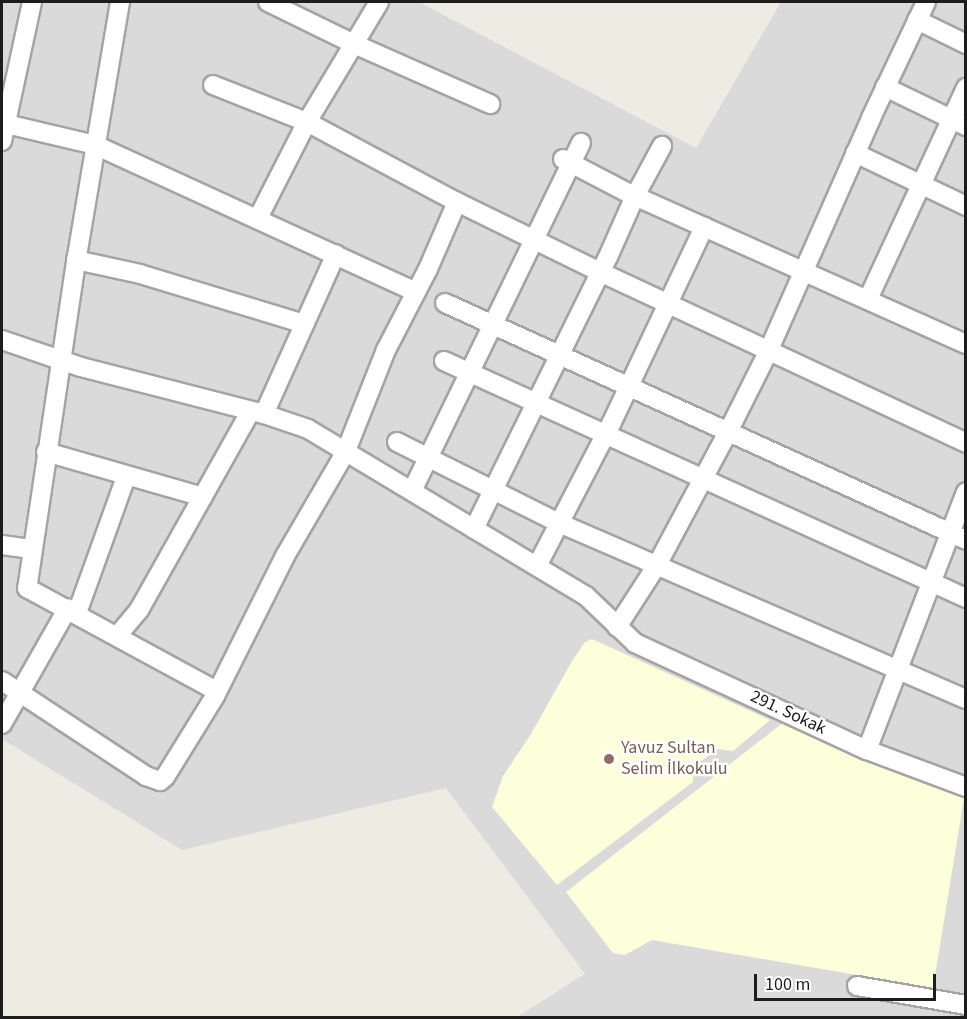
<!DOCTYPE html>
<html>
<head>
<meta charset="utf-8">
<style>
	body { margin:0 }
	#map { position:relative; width:967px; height:1019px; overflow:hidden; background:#eeebe2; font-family:"Source Sans 3",sans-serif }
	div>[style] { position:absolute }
	.residential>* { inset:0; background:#dbdada }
	.education>* { inset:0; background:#fcffda }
	.roads { filter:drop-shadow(2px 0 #a4a4a4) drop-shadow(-2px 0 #a4a4a4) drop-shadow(0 2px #a4a4a4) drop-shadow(0 -2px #a4a4a4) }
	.minor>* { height:18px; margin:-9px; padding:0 9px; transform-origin:9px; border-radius:9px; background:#fff }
	.dots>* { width:16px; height:16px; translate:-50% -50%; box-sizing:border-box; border:3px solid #fff; border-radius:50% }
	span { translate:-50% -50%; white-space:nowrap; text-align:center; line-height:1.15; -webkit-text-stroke:4.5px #fff; paint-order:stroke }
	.street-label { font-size:18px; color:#1d1d1d }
	.education-label { font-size:18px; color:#785e54 }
	.left { translate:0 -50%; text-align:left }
	.frame { position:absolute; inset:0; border:3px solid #1d1d1d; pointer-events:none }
	.scale { position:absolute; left:754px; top:974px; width:182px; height:27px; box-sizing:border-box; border:3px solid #1d1d1d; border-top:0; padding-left:8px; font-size:18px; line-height:21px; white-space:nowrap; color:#1d1d1d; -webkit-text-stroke:4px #fff; paint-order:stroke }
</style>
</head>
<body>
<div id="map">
	<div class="residential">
		<i style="clip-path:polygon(2px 2px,419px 2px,696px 148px,781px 2px,965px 2px,965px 1017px,517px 1017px,585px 974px,446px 788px,182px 850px,2px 739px)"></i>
	</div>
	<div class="education">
		<i style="clip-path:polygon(592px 639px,770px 720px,733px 751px,718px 749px,694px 766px,693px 782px,557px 885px,492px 807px,503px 776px,531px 734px,572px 661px,585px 642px)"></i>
		<i style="clip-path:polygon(784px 722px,964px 798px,933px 988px,652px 940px,625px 955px,613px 953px,566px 892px)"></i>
	</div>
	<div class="roads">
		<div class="minor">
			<i style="left:120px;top:2px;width:257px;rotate:99.6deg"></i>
			<i style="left:77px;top:255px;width:337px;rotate:98.5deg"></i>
			<i style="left:27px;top:588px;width:216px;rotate:28.5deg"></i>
			<i style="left:268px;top:2px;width:96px;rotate:26deg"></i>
			<i style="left:354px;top:44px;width:149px;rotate:23.8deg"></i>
			<i style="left:917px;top:20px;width:55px;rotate:26.1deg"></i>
			<i style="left:213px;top:85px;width:101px;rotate:21.5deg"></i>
			<i style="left:307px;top:122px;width:170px;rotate:28.1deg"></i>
			<i style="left:457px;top:202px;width:159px;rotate:26.1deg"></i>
			<i style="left:600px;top:272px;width:404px;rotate:25deg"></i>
			<i style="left:885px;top:87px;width:90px;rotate:25.7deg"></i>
			<i style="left:2px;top:123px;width:96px;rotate:13.3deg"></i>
			<i style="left:95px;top:145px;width:353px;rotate:24.6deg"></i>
			<i style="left:2px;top:141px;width:142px;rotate:-77.8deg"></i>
			<i style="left:855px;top:153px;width:123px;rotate:25.5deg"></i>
			<i style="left:563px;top:159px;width:73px;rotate:27.6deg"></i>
			<i style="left:628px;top:193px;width:370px;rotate:24.1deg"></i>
			<i style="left:258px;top:218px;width:108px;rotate:-63deg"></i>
			<i style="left:307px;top:122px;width:140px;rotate:-59deg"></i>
			<i style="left:76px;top:260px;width:66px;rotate:12.3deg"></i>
			<i style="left:140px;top:274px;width:172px;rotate:16.9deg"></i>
			<i style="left:868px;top:299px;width:233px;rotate:-65.1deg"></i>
			<i style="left:445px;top:303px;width:572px;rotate:24.46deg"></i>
			<i style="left:2px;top:340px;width:83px;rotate:18.9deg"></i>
			<i style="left:81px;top:367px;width:189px;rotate:14.4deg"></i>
			<i style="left:264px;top:414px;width:46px;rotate:18.8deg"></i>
			<i style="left:308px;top:429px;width:324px;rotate:31deg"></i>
			<i style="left:586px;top:596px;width:68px;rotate:43.8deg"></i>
			<i style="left:635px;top:643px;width:255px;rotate:24.8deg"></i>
			<i style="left:867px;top:750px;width:106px;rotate:20.5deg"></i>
			<i style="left:444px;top:361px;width:573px;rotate:24.42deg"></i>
			<i style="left:264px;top:414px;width:175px;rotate:-65.8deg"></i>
			<i style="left:397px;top:442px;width:181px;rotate:26.6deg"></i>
			<i style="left:559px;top:523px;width:443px;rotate:23.4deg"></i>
			<i style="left:46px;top:452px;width:163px;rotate:16deg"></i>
			<i style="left:412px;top:491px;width:387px;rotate:-64.1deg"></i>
			<i style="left:474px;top:529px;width:303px;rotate:-63.8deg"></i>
			<i style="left:608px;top:257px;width:67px;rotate:-66.1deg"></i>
			<i style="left:635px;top:196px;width:57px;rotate:-61.6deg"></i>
			<i style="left:2px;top:545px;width:30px;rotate:8deg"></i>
			<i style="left:537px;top:566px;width:162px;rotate:-62.5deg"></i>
			<i style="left:612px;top:422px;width:216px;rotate:-64.7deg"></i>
			<i style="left:77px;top:613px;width:145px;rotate:-70.2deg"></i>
			<i style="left:617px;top:627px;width:74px;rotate:-57.2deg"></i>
			<i style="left:657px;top:565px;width:153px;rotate:-61.9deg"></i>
			<i style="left:729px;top:430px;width:87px;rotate:-63.4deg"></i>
			<i style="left:768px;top:352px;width:256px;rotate:-66.2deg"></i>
			<i style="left:871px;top:118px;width:128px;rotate:-64.6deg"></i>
			<i style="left:118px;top:635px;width:33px;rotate:-50deg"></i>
			<i style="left:139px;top:610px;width:227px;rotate:-60.7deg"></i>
			<i style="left:2px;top:681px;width:173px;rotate:33.4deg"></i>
			<i style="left:146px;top:776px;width:15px;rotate:20deg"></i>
			<i style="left:160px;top:781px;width:6px;rotate:-39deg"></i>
			<i style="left:165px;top:777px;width:95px;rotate:-58.3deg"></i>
			<i style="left:215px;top:696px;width:157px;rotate:-63.4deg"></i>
			<i style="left:285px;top:556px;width:121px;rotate:-59.8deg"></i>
			<i style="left:346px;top:451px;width:109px;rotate:-68.4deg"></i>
			<i style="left:386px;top:350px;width:91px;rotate:-62.6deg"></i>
			<i style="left:428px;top:269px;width:73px;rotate:-66.6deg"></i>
			<i style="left:2px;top:724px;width:133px;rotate:-60.4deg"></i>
			<i style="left:867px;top:750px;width:276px;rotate:-69deg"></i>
			<i style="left:857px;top:986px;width:111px;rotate:9.9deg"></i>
		</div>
	</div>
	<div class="dots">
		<i style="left:609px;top:759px;background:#8d6e63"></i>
	</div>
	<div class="street-label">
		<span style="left:788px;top:713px;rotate:25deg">291. Sokak</span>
	</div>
	<div class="education-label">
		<span class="left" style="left:621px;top:759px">Yavuz Sultan<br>Selim İlkokulu</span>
	</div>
	<div class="frame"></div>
	<div class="scale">100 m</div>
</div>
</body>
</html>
